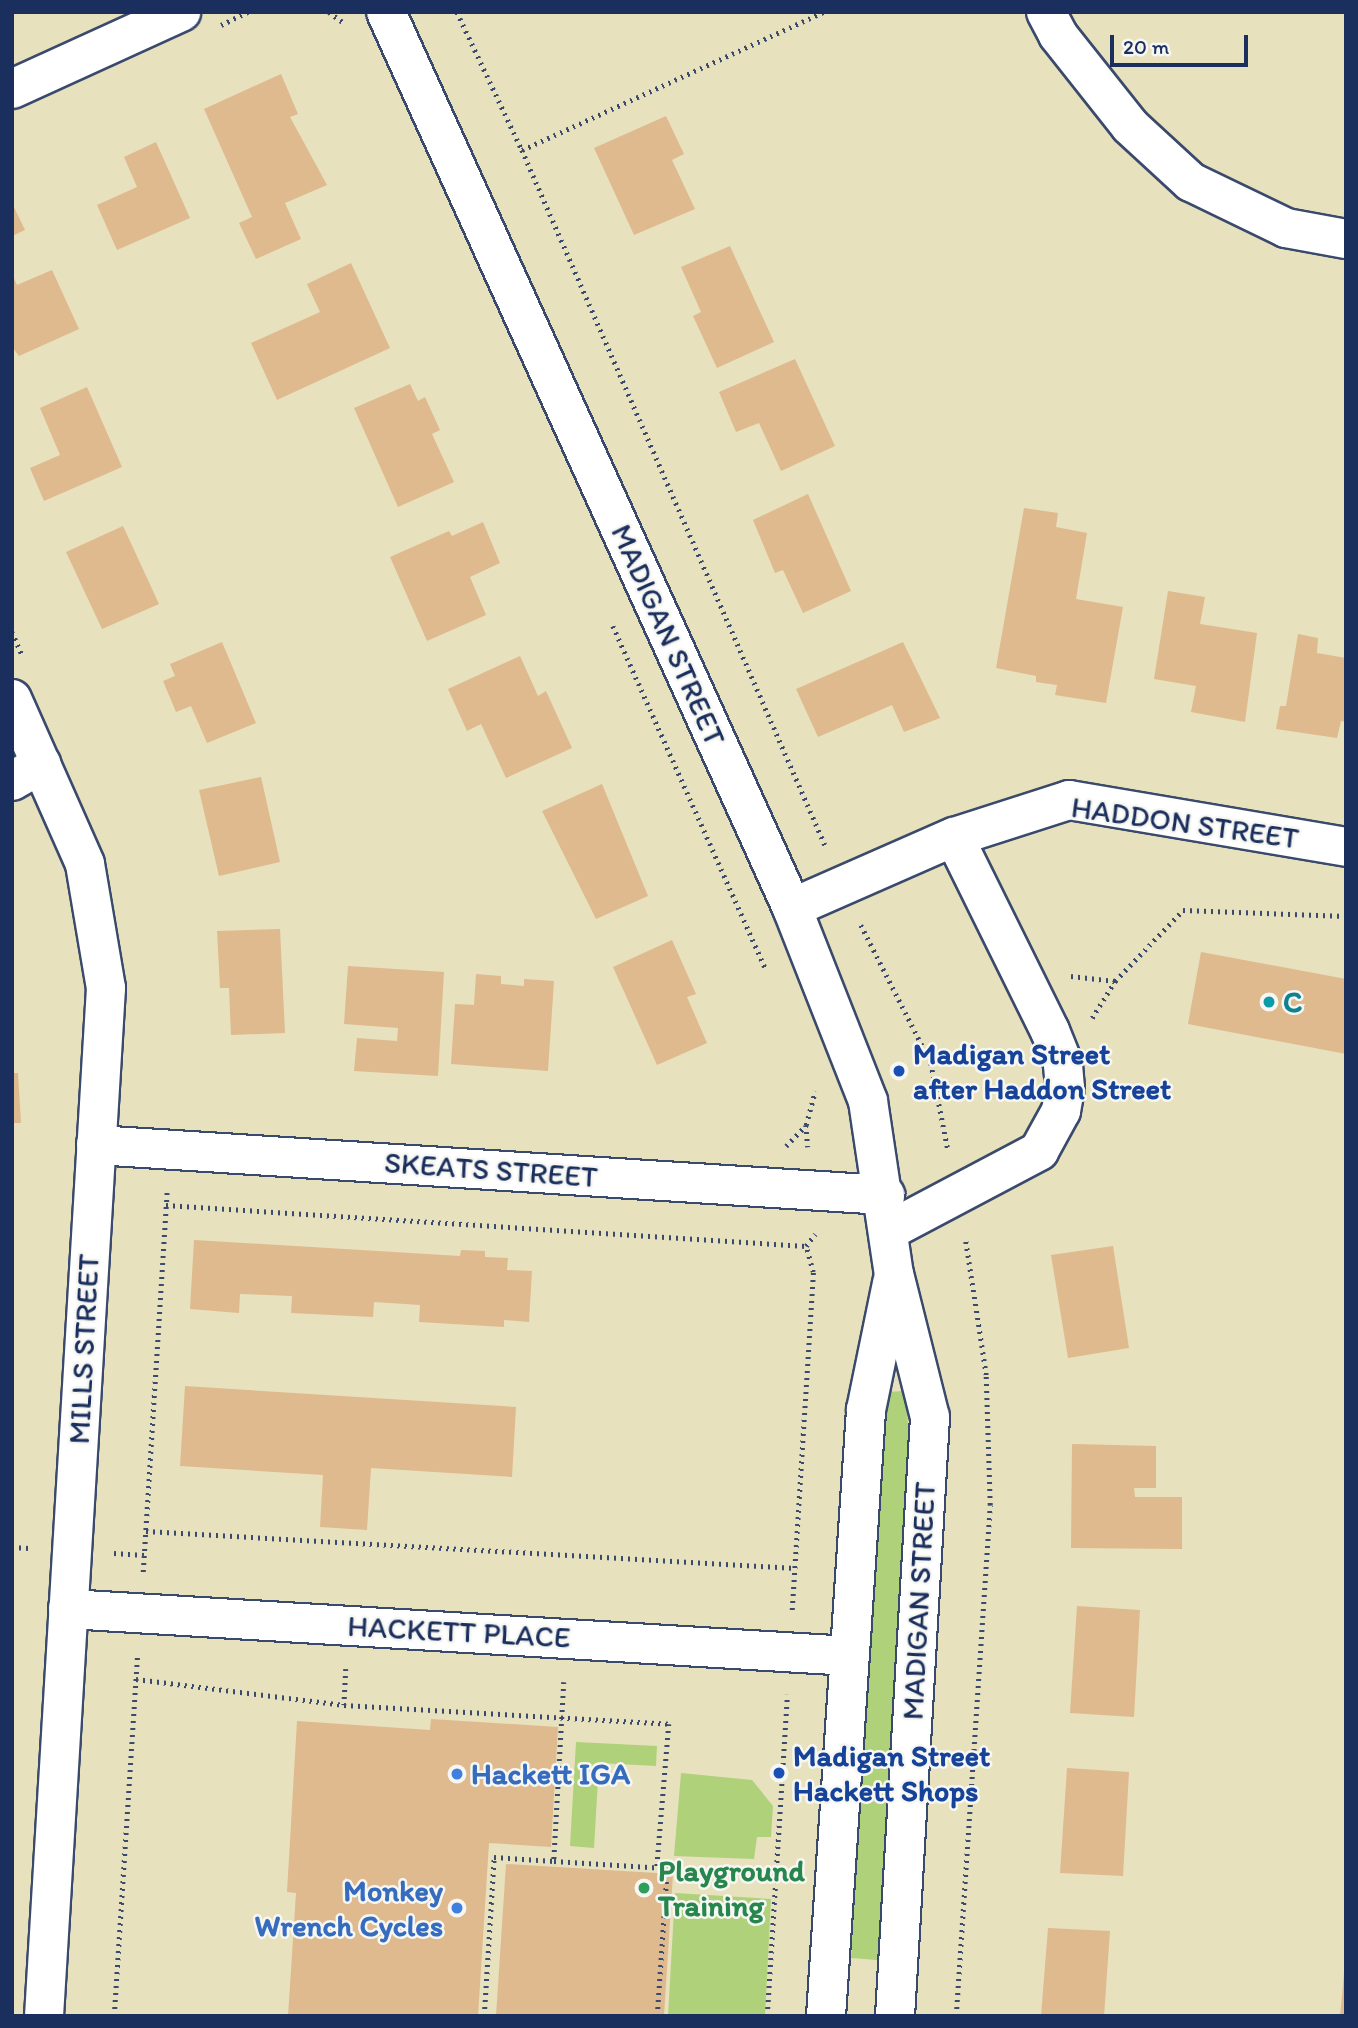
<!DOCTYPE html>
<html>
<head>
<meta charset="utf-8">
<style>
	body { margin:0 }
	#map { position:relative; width:1358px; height:2028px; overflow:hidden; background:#e8e1bd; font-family:Itim,sans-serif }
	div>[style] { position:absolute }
	.green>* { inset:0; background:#aed17a }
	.building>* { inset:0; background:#deba8e }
	.path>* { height:4.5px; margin-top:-2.25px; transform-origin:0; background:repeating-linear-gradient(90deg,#3a4a6c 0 2px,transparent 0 7px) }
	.roads { filter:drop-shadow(2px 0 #3a4a6c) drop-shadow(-2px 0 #3a4a6c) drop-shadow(0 2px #3a4a6c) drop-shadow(0 -2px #3a4a6c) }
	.minor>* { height:38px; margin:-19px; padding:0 19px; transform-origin:19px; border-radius:19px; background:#fff }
	.dots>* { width:19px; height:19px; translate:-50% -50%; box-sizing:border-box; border:4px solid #f6f6f2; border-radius:50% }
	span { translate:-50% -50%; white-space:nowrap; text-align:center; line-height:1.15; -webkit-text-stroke:5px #f6f6f2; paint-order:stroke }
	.street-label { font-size:30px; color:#1b2f5e }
	.culture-label { font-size:30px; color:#0d838f; font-weight:700 }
	.left { translate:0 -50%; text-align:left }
	.transit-label { font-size:30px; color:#164399; font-weight:700 }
	.shop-label { font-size:30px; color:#366cbe; font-weight:700 }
	.right { translate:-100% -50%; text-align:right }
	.leisure-label { font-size:30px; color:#27864d; font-weight:700 }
	.frame { position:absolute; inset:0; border:14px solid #1b2f5e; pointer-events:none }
	.scale { position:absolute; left:1110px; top:35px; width:138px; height:32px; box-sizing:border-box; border:4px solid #1b2f5e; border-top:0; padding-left:9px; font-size:21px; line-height:24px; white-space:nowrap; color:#1b2f5e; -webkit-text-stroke:5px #f6f6f2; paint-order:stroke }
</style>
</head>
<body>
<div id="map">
	<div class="green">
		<i style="clip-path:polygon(906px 1391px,914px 1533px,889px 1961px,851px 1958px,885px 1392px)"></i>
		<i style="clip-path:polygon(576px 1742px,657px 1746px,656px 1766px,599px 1763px,594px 1848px,570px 1846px)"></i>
		<i style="clip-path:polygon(681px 1773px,752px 1780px,773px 1806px,771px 1837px,757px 1837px,754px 1859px,674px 1856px)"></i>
		<i style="clip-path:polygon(675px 1893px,771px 1899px,765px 2016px,668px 2016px)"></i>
	</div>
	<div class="building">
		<i style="clip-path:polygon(281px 74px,298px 114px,290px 117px,327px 185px,285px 203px,301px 239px,256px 259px,239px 223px,252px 217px,204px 109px)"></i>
		<i style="clip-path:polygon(666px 116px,684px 154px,672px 160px,695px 209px,634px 235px,594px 148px)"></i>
		<i style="clip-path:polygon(156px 142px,190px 218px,117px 250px,97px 205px,137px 187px,124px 157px)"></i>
		<i style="clip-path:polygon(12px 203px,25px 230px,12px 236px)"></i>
		<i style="clip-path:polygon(730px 246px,774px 342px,717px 368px,693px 316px,701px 312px,681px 267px)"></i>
		<i style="clip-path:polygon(351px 263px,390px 348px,277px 400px,251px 343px,320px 312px,307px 284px)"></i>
		<i style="clip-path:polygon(52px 270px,79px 329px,19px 356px,12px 347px,12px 274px,17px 285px)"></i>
		<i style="clip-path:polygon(795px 359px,835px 446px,781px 471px,759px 423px,736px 432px,719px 392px)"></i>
		<i style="clip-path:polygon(410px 384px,418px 401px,425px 397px,440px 430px,432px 434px,454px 482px,398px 507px,354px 408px)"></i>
		<i style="clip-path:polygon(87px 387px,122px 467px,44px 501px,30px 468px,60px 455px,40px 408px)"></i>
		<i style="clip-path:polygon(808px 494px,851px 591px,803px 613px,783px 570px,775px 573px,753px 520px)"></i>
		<i style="clip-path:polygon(1024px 508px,1058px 513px,1056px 527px,1087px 533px,1076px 599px,1123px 607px,1106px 703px,1055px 695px,1057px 685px,1036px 682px,1036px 676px,996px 668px)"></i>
		<i style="clip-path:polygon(483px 522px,500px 563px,470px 577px,486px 615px,427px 641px,390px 557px,449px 531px,452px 536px)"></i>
		<i style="clip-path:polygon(123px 526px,159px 604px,102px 629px,66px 552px)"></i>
		<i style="clip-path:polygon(1168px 591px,1205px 597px,1200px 624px,1257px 633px,1245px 722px,1191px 712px,1196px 686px,1154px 679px)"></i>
		<i style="clip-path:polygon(1298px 634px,1318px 638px,1317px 653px,1346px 658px,1346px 722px,1341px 721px,1337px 738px,1276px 729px,1280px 706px,1286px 706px)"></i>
		<i style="clip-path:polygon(222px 642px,256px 723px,207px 743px,191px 706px,176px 712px,163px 681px,175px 676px,170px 664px)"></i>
		<i style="clip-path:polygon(903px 642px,940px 718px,904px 732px,892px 705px,818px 737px,796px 689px)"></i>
		<i style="clip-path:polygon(520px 656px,538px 696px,546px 691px,572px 748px,506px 778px,481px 724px,467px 731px,448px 689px)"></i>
		<i style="clip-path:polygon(261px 777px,280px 862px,219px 876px,199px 790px)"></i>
		<i style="clip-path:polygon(602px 784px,648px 896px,596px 919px,542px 811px)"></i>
		<i style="clip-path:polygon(280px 929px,285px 1033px,231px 1035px,229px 988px,220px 988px,217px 931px)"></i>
		<i style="clip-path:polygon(672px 940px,696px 994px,687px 997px,707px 1043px,657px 1065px,613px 967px)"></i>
		<i style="clip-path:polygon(1201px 952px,1346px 979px,1346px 1054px,1188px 1024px)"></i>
		<i style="clip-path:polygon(348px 966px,444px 972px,438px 1076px,354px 1071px,357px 1038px,397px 1041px,398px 1028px,344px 1024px)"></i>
		<i style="clip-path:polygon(476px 974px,501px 976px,501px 984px,524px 986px,524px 979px,554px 981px,548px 1071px,451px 1064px,455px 1004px,474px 1005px)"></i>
		<i style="clip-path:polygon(12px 1073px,18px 1073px,21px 1123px,12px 1123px)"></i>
		<i style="clip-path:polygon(194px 1240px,460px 1256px,461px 1250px,485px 1251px,485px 1257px,508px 1258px,507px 1270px,532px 1271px,529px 1322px,504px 1320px,504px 1327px,419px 1322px,420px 1305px,374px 1302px,373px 1317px,291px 1313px,292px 1296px,240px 1294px,239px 1313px,190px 1309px)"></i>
		<i style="clip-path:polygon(1113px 1246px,1129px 1348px,1068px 1358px,1051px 1255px)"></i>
		<i style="clip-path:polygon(185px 1386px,516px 1407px,512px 1477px,371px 1468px,367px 1530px,320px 1527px,323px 1475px,180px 1466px)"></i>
		<i style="clip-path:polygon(1072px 1444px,1156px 1446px,1156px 1488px,1134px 1488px,1135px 1497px,1182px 1497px,1182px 1549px,1071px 1548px)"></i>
		<i style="clip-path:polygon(1077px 1606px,1140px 1610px,1134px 1717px,1070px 1713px)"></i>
		<i style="clip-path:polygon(431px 1719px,558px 1727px,551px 1847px,489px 1843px,478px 2016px,288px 2016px,296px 1893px,287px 1892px,297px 1721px,430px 1730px)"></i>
		<i style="clip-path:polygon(1067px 1768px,1129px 1772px,1123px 1876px,1060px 1873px)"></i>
		<i style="clip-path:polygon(506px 1864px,673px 1874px,664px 2016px,496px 2016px)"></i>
		<i style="clip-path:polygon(1048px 1928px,1110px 1931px,1104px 2016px,1041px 2016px)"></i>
		<i style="clip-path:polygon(1344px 1972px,1346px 2016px,1340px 2016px,1342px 1996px)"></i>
	</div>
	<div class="path">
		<i style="left:329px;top:12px;width:19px;rotate:36deg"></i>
		<i style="left:457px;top:12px;width:153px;rotate:64.8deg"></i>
		<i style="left:522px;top:150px;width:760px;rotate:66.44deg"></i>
		<i style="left:221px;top:25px;width:30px;rotate:-26deg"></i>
		<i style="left:522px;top:150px;width:332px;rotate:-24.6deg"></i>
		<i style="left:613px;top:626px;width:376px;rotate:66deg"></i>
		<i style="left:12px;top:632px;width:27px;rotate:66deg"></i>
		<i style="left:861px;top:925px;width:155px;rotate:63.1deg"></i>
		<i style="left:931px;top:1063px;width:89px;rotate:78.9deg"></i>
		<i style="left:1071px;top:976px;width:44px;rotate:6.5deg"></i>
		<i style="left:1092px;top:1018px;width:44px;rotate:-58.1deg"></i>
		<i style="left:1115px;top:981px;width:98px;rotate:-46.2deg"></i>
		<i style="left:1183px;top:910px;width:163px;rotate:2.1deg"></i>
		<i style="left:806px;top:1125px;width:22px;rotate:85deg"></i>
		<i style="left:786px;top:1146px;width:29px;rotate:-46deg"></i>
		<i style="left:806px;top:1125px;width:35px;rotate:-75deg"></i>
		<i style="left:166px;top:1205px;width:641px;rotate:3.67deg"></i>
		<i style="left:146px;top:1531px;width:650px;rotate:3.26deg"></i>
		<i style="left:12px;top:1547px;width:17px;rotate:3deg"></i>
		<i style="left:114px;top:1553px;width:30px;rotate:4deg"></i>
		<i style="left:143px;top:1572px;width:380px;rotate:-86.4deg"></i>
		<i style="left:792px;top:1610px;width:339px;rotate:-86.4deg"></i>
		<i style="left:813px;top:1272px;width:27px;rotate:-105deg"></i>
		<i style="left:806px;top:1246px;width:15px;rotate:-53deg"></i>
		<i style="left:346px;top:1669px;width:36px;rotate:93deg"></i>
		<i style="left:344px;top:1705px;width:326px;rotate:3.3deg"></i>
		<i style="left:669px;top:1724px;width:144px;rotate:94.8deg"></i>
		<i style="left:136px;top:1679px;width:210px;rotate:7.1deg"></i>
		<i style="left:564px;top:1682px;width:179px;rotate:93.2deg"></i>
		<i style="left:554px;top:1861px;width:222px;rotate:3.6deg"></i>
		<i style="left:114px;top:2016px;width:360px;rotate:-86.3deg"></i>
		<i style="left:484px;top:2016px;width:159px;rotate:-86.4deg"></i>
		<i style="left:494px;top:1857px;width:60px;rotate:3.8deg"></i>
		<i style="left:657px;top:2016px;width:147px;rotate:-86.1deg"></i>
		<i style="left:767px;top:2016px;width:322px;rotate:-86.4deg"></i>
		<i style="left:956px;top:2016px;width:512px;rotate:-86.19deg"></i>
		<i style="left:990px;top:1505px;width:130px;rotate:-91.8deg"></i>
		<i style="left:986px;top:1375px;width:139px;rotate:-98.7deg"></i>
	</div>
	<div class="roads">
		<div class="minor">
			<i style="left:386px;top:12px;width:984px;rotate:65.62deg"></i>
			<i style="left:792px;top:908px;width:207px;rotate:68.5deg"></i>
			<i style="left:868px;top:1101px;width:175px;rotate:81.5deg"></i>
			<i style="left:894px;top:1274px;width:147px;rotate:75.9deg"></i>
			<i style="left:930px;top:1417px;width:600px;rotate:93.34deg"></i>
			<i style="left:1046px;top:12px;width:26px;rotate:62deg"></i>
			<i style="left:1058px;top:35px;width:116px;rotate:51.6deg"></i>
			<i style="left:1130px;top:126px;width:83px;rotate:42.6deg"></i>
			<i style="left:1191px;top:182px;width:106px;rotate:25.8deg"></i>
			<i style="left:1286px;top:228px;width:61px;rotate:10.4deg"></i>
			<i style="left:12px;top:89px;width:186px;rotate:-24.5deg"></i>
			<i style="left:12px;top:699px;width:180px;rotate:66.1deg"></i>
			<i style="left:85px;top:864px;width:126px;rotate:80.4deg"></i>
			<i style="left:106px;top:988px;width:1030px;rotate:93.45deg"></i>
			<i style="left:12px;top:781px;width:34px;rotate:-30deg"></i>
			<i style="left:792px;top:908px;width:177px;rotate:-23.7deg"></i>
			<i style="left:954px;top:837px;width:121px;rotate:-17.8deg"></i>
			<i style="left:1069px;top:800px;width:281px;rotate:9.6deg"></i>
			<i style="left:96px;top:1145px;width:791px;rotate:3.63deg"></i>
			<i style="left:890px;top:1230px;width:169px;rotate:-27.9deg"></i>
			<i style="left:1039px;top:1151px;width:46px;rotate:-61.2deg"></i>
			<i style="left:1061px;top:1111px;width:23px;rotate:-80deg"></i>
			<i style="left:1065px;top:1088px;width:25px;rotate:-95deg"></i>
			<i style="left:1063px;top:1063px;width:35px;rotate:-112deg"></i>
			<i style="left:1050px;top:1031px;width:216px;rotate:-116.3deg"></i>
			<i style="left:68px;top:1609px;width:782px;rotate:3.44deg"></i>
			<i style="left:826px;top:2016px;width:607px;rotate:-86.22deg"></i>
			<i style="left:866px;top:1410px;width:130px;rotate:-78.4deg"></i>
		</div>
	</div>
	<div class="dots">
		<i style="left:1269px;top:1002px;background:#0f9aa8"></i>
		<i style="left:899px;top:1071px;background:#1a4fb4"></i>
		<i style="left:779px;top:1773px;background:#1a4fb4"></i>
		<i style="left:457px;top:1774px;background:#3f7fe0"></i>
		<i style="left:644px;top:1888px;background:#2e9e5b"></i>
		<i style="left:457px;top:1908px;background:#3f7fe0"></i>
	</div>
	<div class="street-label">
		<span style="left:668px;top:635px;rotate:66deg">MADIGAN STREET</span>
		<span style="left:1185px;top:823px;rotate:8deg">HADDON STREET</span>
		<span style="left:491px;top:1170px;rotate:4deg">SKEATS STREET</span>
		<span style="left:84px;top:1349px;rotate:-87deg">MILLS STREET</span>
		<span style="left:919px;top:1601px;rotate:-87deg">MADIGAN STREET</span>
		<span style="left:459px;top:1632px;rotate:3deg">HACKETT PLACE</span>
	</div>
	<div class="culture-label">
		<span class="left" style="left:1283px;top:1002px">C</span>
	</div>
	<div class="transit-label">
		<span class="left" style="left:913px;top:1071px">Madigan Street<br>after Haddon Street</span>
		<span class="left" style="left:793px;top:1773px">Madigan Street<br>Hackett Shops</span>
	</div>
	<div class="shop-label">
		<span class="left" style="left:471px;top:1774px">Hackett IGA</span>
		<span class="right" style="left:443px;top:1908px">Monkey<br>Wrench Cycles</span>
	</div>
	<div class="leisure-label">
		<span class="left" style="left:658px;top:1888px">Playground<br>Training</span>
	</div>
	<div class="frame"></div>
	<div class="scale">20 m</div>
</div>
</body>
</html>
